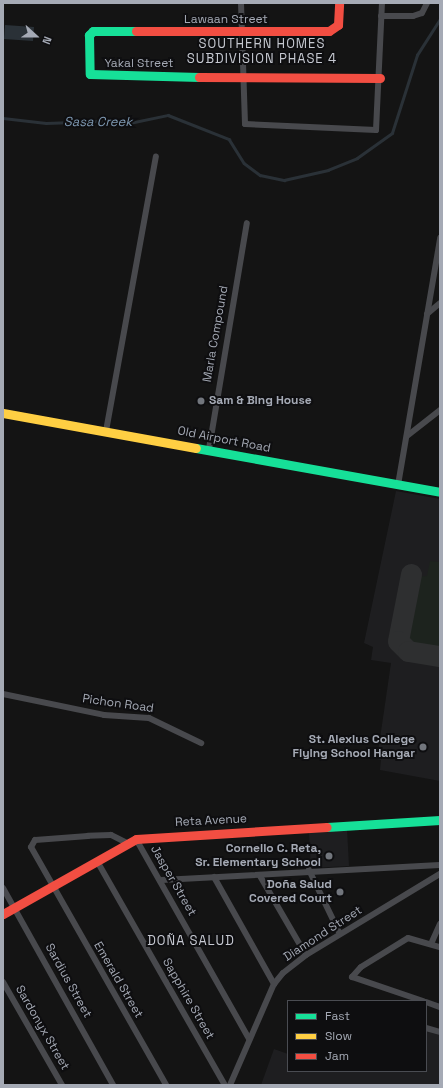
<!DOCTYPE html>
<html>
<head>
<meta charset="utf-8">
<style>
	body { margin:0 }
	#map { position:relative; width:443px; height:1088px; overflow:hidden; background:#141414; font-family:"Space Grotesk",sans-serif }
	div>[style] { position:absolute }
	.built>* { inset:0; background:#1e1e20 }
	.green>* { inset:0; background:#1d231e }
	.water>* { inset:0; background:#2a3137 }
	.stream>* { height:2.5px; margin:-1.25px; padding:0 1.25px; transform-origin:1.25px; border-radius:1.25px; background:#2a3137 }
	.taxiway>* { height:21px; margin:-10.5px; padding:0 10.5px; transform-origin:10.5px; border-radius:10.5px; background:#2e2f30 }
	.street>* { height:6px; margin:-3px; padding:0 3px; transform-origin:3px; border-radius:3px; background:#48494d }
	.fast>* { height:9px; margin:-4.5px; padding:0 4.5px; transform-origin:4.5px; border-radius:4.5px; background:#16e098 }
	.slow>* { height:9px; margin:-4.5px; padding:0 4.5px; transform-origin:4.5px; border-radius:4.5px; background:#ffcf43 }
	.jam>* { height:9px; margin:-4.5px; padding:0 4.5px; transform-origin:4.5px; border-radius:4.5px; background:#f24e42 }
	.dots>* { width:11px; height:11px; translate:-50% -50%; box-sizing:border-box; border:2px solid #0e0e10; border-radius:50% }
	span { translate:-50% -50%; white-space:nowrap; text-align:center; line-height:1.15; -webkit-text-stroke:4px #0e0e10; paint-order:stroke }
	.street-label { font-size:12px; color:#a5aab5 }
	.poi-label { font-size:12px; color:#a5aab5; font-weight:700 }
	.left { translate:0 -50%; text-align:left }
	.right { translate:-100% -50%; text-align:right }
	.neighbourhood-label { font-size:13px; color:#c6c9d1; letter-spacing:1px }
	.water-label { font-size:13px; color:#7d97b0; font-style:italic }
	.frame { position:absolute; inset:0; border:4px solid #a5aab5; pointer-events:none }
	.legend { position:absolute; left:287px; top:1000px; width:140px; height:72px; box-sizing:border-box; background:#0e0e10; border:1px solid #4a4c52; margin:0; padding:5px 7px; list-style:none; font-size:12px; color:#a5aab5 }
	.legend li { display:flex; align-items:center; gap:8px; height:20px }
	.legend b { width:20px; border:1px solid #4a4c52 }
	.north { position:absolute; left:16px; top:16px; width:40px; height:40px; -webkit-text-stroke:3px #0e0e10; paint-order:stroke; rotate:111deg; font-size:11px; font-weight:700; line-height:16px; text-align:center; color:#a5aab5 }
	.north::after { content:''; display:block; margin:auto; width:14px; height:18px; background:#a5aab5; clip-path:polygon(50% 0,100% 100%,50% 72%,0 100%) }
</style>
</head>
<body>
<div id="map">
	<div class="built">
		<i style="clip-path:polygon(396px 491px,440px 499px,440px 781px,380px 770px,381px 760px,377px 759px,391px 663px,371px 660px,373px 647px,364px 643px)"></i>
		<i style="clip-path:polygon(347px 829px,349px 866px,311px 868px,309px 832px)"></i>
		<i style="clip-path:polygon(426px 1031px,440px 1035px,440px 1085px,261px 1085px,274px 1049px,288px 1054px,288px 1071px,426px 1071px)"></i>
	</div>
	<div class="green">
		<i style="clip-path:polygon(430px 561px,440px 562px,440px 648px,406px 643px,402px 637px,413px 577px,427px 576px)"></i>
	</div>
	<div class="water">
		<i style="clip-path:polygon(5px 25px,34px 27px,33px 41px,4px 39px)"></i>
	</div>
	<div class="stream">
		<i style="left:3px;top:118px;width:43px;rotate:6.6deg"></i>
		<i style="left:46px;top:123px;width:55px;rotate:-2.1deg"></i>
		<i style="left:101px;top:121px;width:19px;rotate:12deg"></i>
		<i style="left:120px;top:125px;width:49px;rotate:-11.8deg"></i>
		<i style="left:168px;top:115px;width:66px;rotate:21.5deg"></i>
		<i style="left:229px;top:139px;width:28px;rotate:58deg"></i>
		<i style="left:244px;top:163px;width:20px;rotate:37deg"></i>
		<i style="left:260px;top:175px;width:25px;rotate:12deg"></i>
		<i style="left:284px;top:180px;width:45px;rotate:-12.8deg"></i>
		<i style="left:328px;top:170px;width:31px;rotate:-22deg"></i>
		<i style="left:357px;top:158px;width:43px;rotate:-35.5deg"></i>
		<i style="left:392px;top:133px;width:82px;rotate:-72.2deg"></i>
		<i style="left:417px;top:55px;width:43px;rotate:-57.4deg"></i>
	</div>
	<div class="taxiway">
		<i style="left:411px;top:574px;width:68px;rotate:101deg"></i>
		<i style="left:398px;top:641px;width:14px;rotate:45deg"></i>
		<i style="left:408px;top:651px;width:32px;rotate:9deg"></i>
	</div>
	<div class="street">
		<i style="left:241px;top:3px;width:121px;rotate:88.1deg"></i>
		<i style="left:245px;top:124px;width:131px;rotate:2.6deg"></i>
		<i style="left:376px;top:130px;width:127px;rotate:-87.3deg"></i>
		<i style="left:381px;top:16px;width:32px"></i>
		<i style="left:413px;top:16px;width:9px;rotate:-18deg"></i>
		<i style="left:422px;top:13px;width:11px;rotate:-63deg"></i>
		<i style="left:427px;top:314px;width:17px;rotate:-40deg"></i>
		<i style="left:106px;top:431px;width:279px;rotate:-79.7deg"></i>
		<i style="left:407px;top:436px;width:42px;rotate:-38.2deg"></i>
		<i style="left:209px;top:449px;width:229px;rotate:-80.5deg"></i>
		<i style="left:398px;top:485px;width:251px;rotate:-80.3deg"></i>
		<i style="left:3px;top:694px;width:103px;rotate:11.7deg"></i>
		<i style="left:104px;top:715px;width:45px;rotate:3.8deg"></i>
		<i style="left:149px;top:718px;width:58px;rotate:25.7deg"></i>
		<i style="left:136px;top:839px;width:230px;rotate:60.5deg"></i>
		<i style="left:127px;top:843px;width:18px;rotate:-153deg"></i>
		<i style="left:111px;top:835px;width:23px;rotate:178deg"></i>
		<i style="left:88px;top:836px;width:53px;rotate:175.7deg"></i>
		<i style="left:35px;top:840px;width:8px;rotate:120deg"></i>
		<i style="left:31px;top:847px;width:274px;rotate:60.4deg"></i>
		<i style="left:97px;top:861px;width:258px;rotate:60.3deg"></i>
		<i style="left:309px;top:870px;width:71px;rotate:64.2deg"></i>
		<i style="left:260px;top:876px;width:91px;rotate:59.8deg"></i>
		<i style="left:214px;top:877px;width:123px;rotate:60.7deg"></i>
		<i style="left:162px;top:880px;width:278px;rotate:-3.1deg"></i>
		<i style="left:3px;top:888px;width:226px;rotate:60.8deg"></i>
		<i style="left:431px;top:944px;width:22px;rotate:-66deg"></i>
		<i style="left:3px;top:982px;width:119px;rotate:60.2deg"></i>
		<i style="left:423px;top:1001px;width:75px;rotate:-161.3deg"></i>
		<i style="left:352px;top:977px;width:13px;rotate:-48deg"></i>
		<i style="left:361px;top:967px;width:55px;rotate:-31.7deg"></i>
		<i style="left:408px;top:938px;width:33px;rotate:16deg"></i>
		<i style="left:426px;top:1002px;width:15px;rotate:20deg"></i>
		<i style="left:426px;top:1028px;width:15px;rotate:16deg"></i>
		<i style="left:230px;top:1085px;width:110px;rotate:-66.5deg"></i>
		<i style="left:274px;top:984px;width:14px;rotate:-51deg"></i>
		<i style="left:283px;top:973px;width:29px;rotate:-38deg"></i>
		<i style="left:306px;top:955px;width:157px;rotate:-31.2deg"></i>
	</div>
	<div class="fast">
		<i style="left:136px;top:31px;width:43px;rotate:180deg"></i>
		<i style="left:93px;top:31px;width:6px;rotate:135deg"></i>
		<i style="left:89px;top:35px;width:39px;rotate:89deg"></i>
		<i style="left:90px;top:74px;width:109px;rotate:1.6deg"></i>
		<i style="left:196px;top:448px;width:248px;rotate:10.2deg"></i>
		<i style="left:327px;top:827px;width:113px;rotate:-3.5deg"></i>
	</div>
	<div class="slow">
		<i style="left:3px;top:413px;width:196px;rotate:10.3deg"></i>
	</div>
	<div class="jam">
		<i style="left:136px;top:31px;width:193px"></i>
		<i style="left:329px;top:31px;width:11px;rotate:-34deg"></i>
		<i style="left:338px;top:25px;width:22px;rotate:-87deg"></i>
		<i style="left:199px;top:77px;width:181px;rotate:0.3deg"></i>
		<i style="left:3px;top:914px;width:153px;rotate:-29.4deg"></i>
		<i style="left:136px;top:839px;width:191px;rotate:-3.6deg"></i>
	</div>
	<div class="dots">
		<i style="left:201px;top:401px;background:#72767d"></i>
		<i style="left:423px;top:747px;background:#72767d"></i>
		<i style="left:329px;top:856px;background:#72767d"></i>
		<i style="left:340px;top:892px;background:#72767d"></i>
	</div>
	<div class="street-label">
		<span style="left:226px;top:20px">Lawaan Street</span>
		<span style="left:139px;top:64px">Yakal Street</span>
		<span style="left:216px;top:334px;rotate:-80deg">Marla Compound</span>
		<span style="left:224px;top:440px;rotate:11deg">Old Airport Road</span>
		<span style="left:118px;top:704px;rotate:8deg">Pichon Road</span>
		<span style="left:211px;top:821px;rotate:-3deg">Reta Avenue</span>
		<span style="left:173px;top:881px;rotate:60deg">Jasper Street</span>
		<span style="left:323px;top:934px;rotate:-33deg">Diamond Street</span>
		<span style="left:118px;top:980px;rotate:60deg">Emerald Street</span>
		<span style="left:68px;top:981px;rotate:61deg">Sardius Street</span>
		<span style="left:188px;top:999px;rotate:60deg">Sapphire Street</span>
		<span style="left:42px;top:1028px;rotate:60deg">Sardonyx Street</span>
	</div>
	<div class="poi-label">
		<span class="left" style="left:209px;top:401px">Sam &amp; Bing House</span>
		<span class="right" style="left:415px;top:747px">St. Alexius College<br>Flying School Hangar</span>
		<span class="right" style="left:321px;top:856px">Cornelio C. Reta,<br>Sr. Elementary School</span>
		<span class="right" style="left:332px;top:892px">Doña Salud<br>Covered Court</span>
	</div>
	<div class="neighbourhood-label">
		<span style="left:262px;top:52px">SOUTHERN HOMES<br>SUBDIVISION PHASE 4</span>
		<span style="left:191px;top:941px">DOÑA SALUD</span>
	</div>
	<div class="water-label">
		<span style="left:98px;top:122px">Sasa Creek</span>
	</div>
	<div class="frame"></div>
	<ul class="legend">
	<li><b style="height:5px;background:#16e098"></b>Fast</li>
	<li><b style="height:5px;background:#ffcf43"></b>Slow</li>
	<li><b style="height:5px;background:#f24e42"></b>Jam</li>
	</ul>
	<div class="north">N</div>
</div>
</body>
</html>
